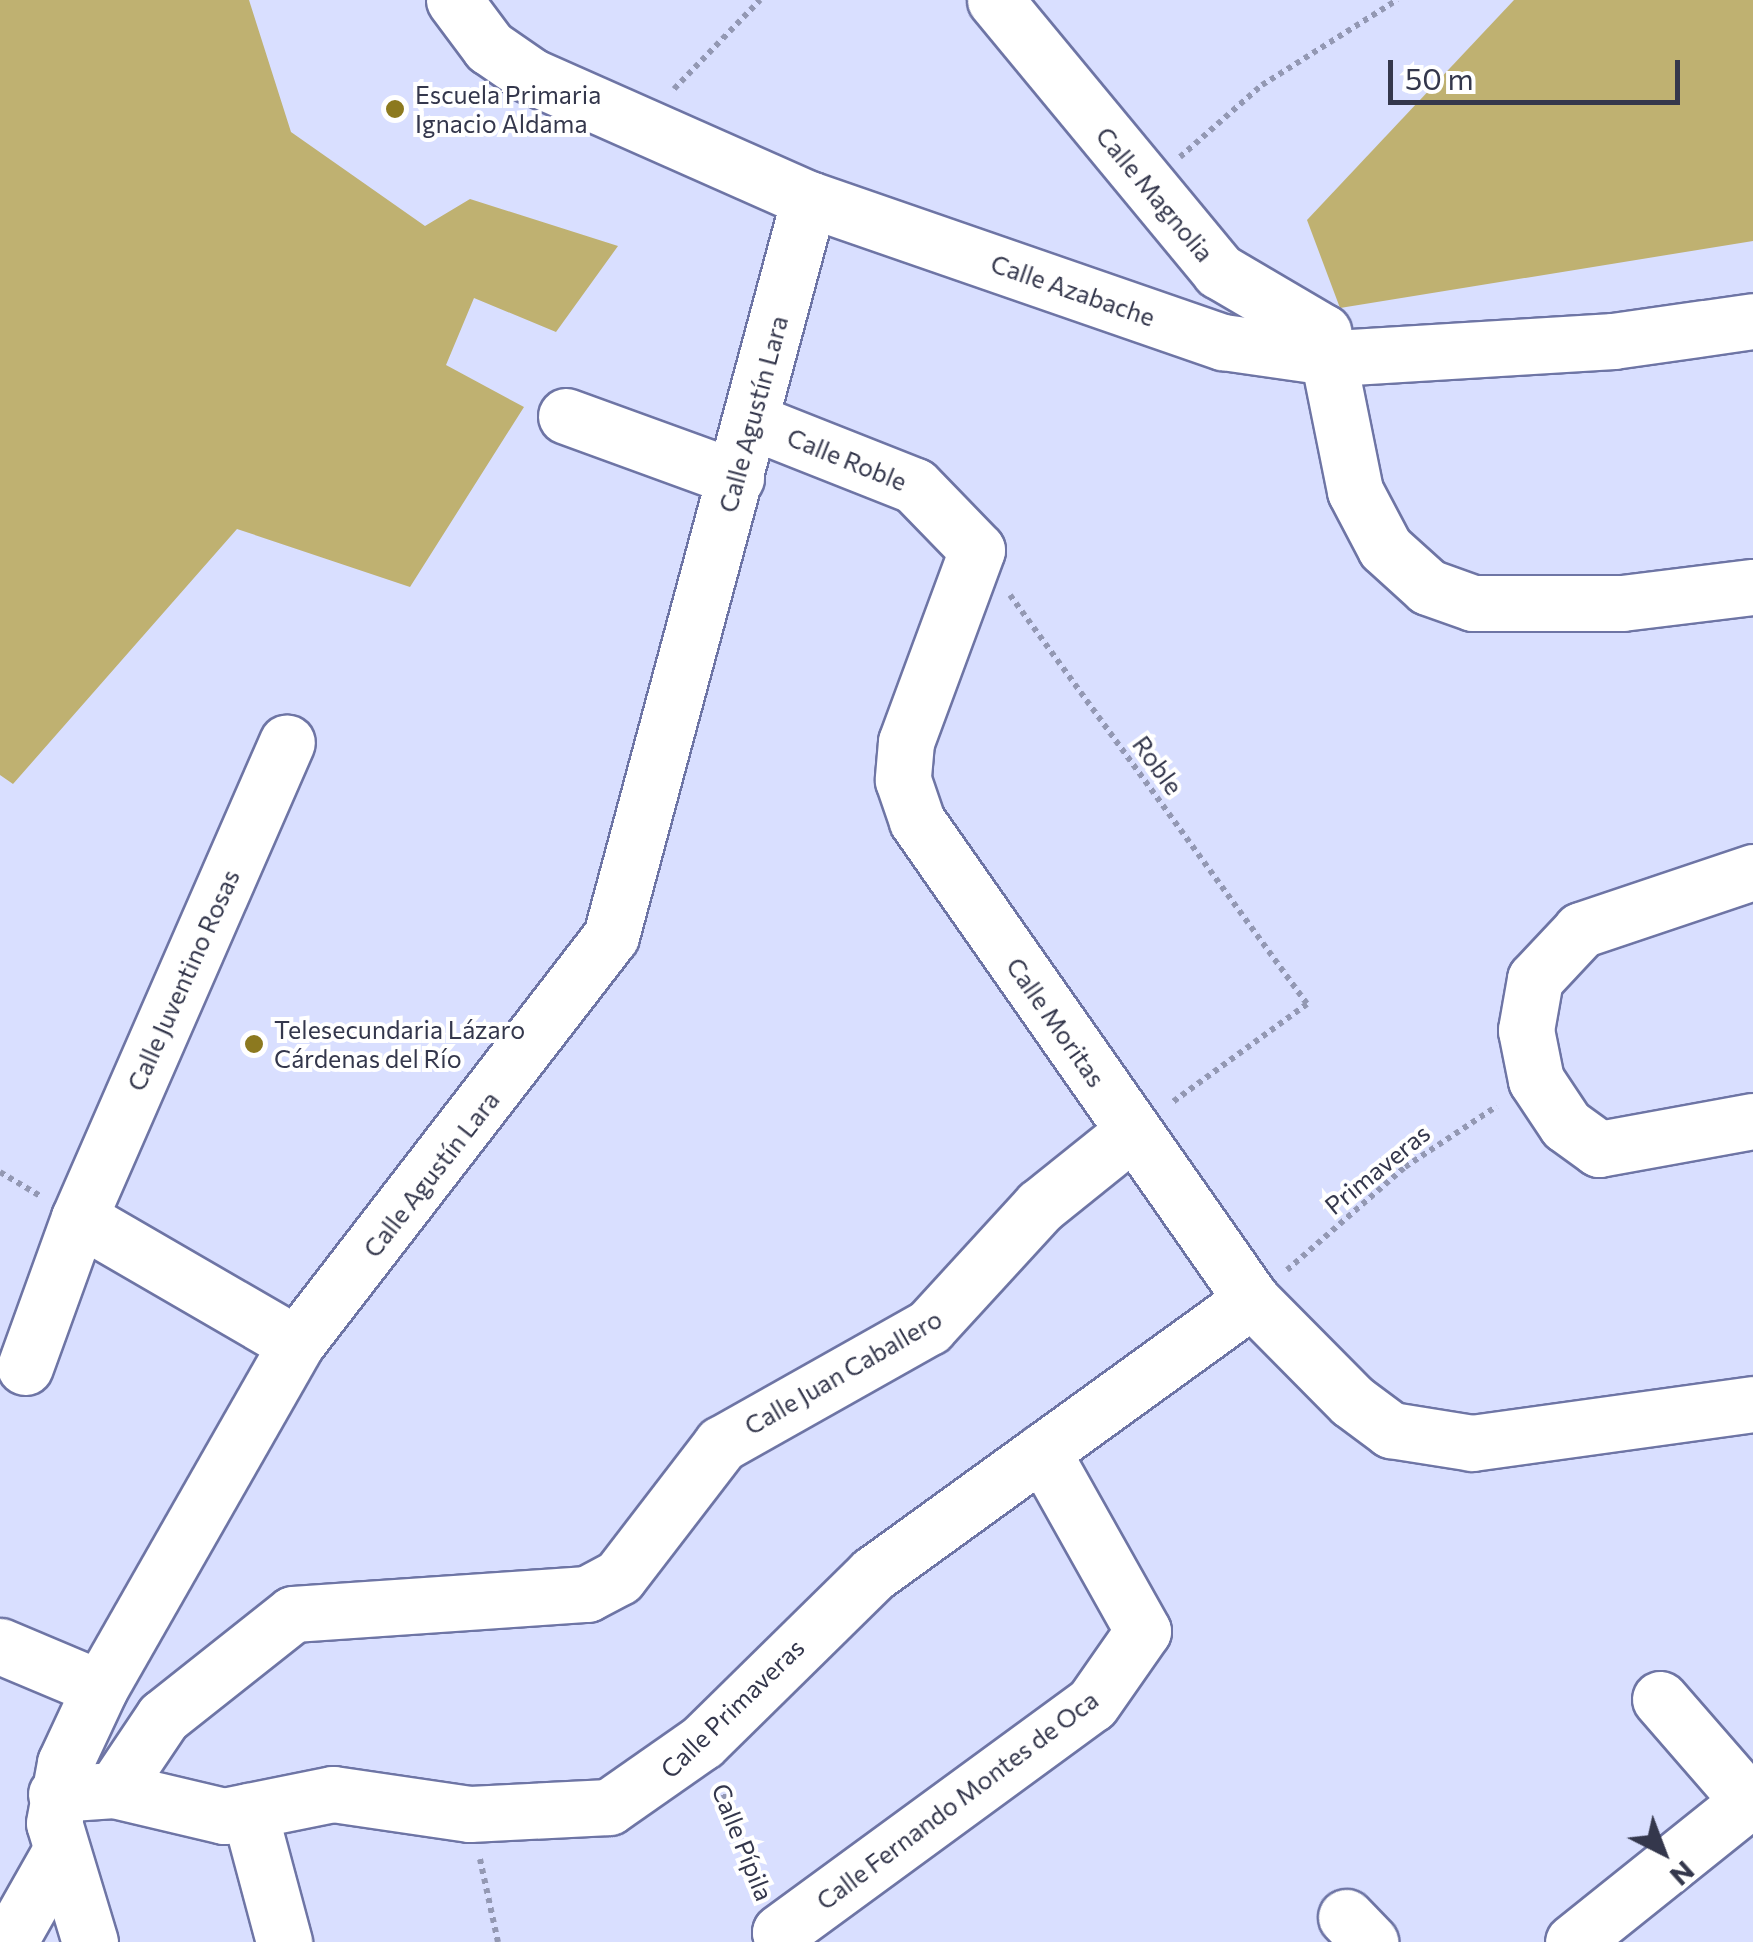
<!DOCTYPE html>
<html>
<head>
<meta charset="utf-8">
<style>
	body { margin:0 }
	#map { position:relative; width:1753px; height:1942px; overflow:hidden; background:#d9dfff; font-family:Commissioner,sans-serif }
	div>[style] { position:absolute }
	.green>* { inset:0; background:#bfb171 }
	.path>* { height:6px; margin-top:-3px; transform-origin:0; background:repeating-linear-gradient(90deg,#9398b3 0 5px,transparent 0 10px) }
	.roads { filter:drop-shadow(2px 0 #6e75a5) drop-shadow(-2px 0 #6e75a5) drop-shadow(0 2px #6e75a5) drop-shadow(0 -2px #6e75a5) }
	.minor>* { height:55px; margin:-27.5px; padding:0 27.5px; transform-origin:27.5px; border-radius:27.5px; background:#fff }
	.dots>* { width:28px; height:28px; translate:-50% -50%; box-sizing:border-box; border:5px solid #fff; border-radius:50% }
	span { translate:-50% -50%; white-space:nowrap; text-align:center; line-height:1.15; -webkit-text-stroke:8px #fff; paint-order:stroke }
	.poi-label { font-size:25px; color:#34374c }
	.left { translate:0 -50%; text-align:left }
	.street-label { font-size:25px; color:#34374c }
	.north { position:absolute; left:1613px; top:1802px; width:100px; height:100px; -webkit-text-stroke:8px #fff; paint-order:stroke; rotate:138deg; font-size:28px; font-weight:700; line-height:40px; text-align:center; color:#34374c }
	.north::after { content:''; display:block; margin:auto; width:35px; height:45px; background:#34374c; clip-path:polygon(50% 0,100% 100%,50% 72%,0 100%) }
	.scale { position:absolute; left:1388px; top:60px; width:292px; height:45px; box-sizing:border-box; border:5px solid #34374c; border-top:0; padding-left:12px; font-size:30px; line-height:35px; white-space:nowrap; color:#34374c; -webkit-text-stroke:8px #fff; paint-order:stroke }
</style>
</head>
<body>
<div id="map">
	<div class="green">
		<i style="clip-path:polygon(0 0,249px 0,291px 132px,425px 226px,470px 199px,618px 246px,556px 332px,474px 298px,446px 365px,524px 407px,410px 587px,237px 529px,13px 784px,0 775px)"></i>
		<i style="clip-path:polygon(1514px 0,1753px 0,1753px 241px,1340px 308px,1307px 220px)"></i>
	</div>
	<div class="path">
		<i style="left:674px;top:89px;width:124px;rotate:-46deg"></i>
		<i style="left:1180px;top:157px;width:109px;rotate:-41.3deg"></i>
		<i style="left:1262px;top:85px;width:160px;rotate:-32.2deg"></i>
		<i style="left:1010px;top:595px;width:505px;rotate:54.01deg"></i>
		<i style="left:1307px;top:1004px;width:168px;rotate:143.9deg"></i>
		<i style="left:0;top:1172px;width:49px;rotate:30.8deg"></i>
		<i style="left:1287px;top:1270px;width:157px;rotate:-41.1deg"></i>
		<i style="left:1405px;top:1167px;width:110px;rotate:-33.5deg"></i>
		<i style="left:720px;top:1785px;width:112px;rotate:68deg"></i>
		<i style="left:480px;top:1859px;width:85px;rotate:77.8deg"></i>
	</div>
	<div class="roads">
		<div class="minor">
			<i style="left:454px;top:0;width:59px;rotate:53.3deg"></i>
			<i style="left:489px;top:47px;width:51px;rotate:34.6deg"></i>
			<i style="left:531px;top:76px;width:304px;rotate:23.9deg"></i>
			<i style="left:809px;top:199px;width:438px;rotate:19.1deg"></i>
			<i style="left:1223px;top:342px;width:113px;rotate:8.1deg"></i>
			<i style="left:1335px;top:358px;width:279px;rotate:-3.5deg"></i>
			<i style="left:1613px;top:341px;width:141px;rotate:-8.1deg"></i>
			<i style="left:995px;top:0;width:352px;rotate:50.4deg"></i>
			<i style="left:1219px;top:271px;width:121px;rotate:30.4deg"></i>
			<i style="left:1323px;top:332px;width:162px;rotate:78.6deg"></i>
			<i style="left:1355px;top:491px;width:64px;rotate:62.2deg"></i>
			<i style="left:1385px;top:548px;width:58px;rotate:42.2deg"></i>
			<i style="left:1428px;top:587px;width:48px;rotate:19.6deg"></i>
			<i style="left:1473px;top:603px;width:149px"></i>
			<i style="left:1622px;top:603px;width:132px;rotate:-7deg"></i>
			<i style="left:566px;top:416px;width:181px;rotate:20deg"></i>
			<i style="left:751px;top:421px;width:176px;rotate:21.6deg"></i>
			<i style="left:915px;top:486px;width:89px;rotate:45.9deg"></i>
			<i style="left:977px;top:550px;width:205px;rotate:110.3deg"></i>
			<i style="left:906px;top:742px;width:38px;rotate:95deg"></i>
			<i style="left:903px;top:780px;width:43px;rotate:71.1deg"></i>
			<i style="left:917px;top:821px;width:585px;rotate:55.03deg"></i>
			<i style="left:1252px;top:1300px;width:142px;rotate:45.3deg"></i>
			<i style="left:1352px;top:1401px;width:49px;rotate:36.6deg"></i>
			<i style="left:1391px;top:1430px;width:82px;rotate:9.1deg"></i>
			<i style="left:1472px;top:1443px;width:284px;rotate:-7.9deg"></i>
			<i style="left:1753px;top:872px;width:182px;rotate:161.4deg"></i>
			<i style="left:1581px;top:930px;width:67px;rotate:133.2deg"></i>
			<i style="left:1535px;top:979px;width:52px;rotate:100deg"></i>
			<i style="left:1526px;top:1030px;width:51px;rotate:78.7deg"></i>
			<i style="left:1536px;top:1080px;width:54px;rotate:56.3deg"></i>
			<i style="left:1566px;top:1125px;width:41px;rotate:36deg"></i>
			<i style="left:1599px;top:1149px;width:157px;rotate:-10.3deg"></i>
			<i style="left:79px;top:1218px;width:251px;rotate:30.1deg"></i>
			<i style="left:25px;top:1367px;width:158px;rotate:-70.1deg"></i>
			<i style="left:79px;top:1218px;width:519px;rotate:-66.4deg"></i>
			<i style="left:0;top:1646px;width:108px;rotate:22.8deg"></i>
			<i style="left:1660px;top:1699px;width:133px;rotate:49deg"></i>
			<i style="left:114px;top:1790px;width:113px;rotate:13.3deg"></i>
			<i style="left:224px;top:1816px;width:111px;rotate:-11.4deg"></i>
			<i style="left:333px;top:1794px;width:138px;rotate:8.3deg"></i>
			<i style="left:470px;top:1814px;width:139px;rotate:-2.9deg"></i>
			<i style="left:609px;top:1807px;width:113px;rotate:-35deg"></i>
			<i style="left:702px;top:1742px;width:240px;rotate:-44.5deg"></i>
			<i style="left:873px;top:1574px;width:468px;rotate:-35.9deg"></i>
			<i style="left:56px;top:1794px;width:58px;rotate:-3.9deg"></i>
			<i style="left:114px;top:1790px;width:88px;rotate:-56.1deg"></i>
			<i style="left:163px;top:1717px;width:166px;rotate:-38.4deg"></i>
			<i style="left:293px;top:1614px;width:295px;rotate:-3.9deg"></i>
			<i style="left:587px;top:1594px;width:36px;rotate:-28deg"></i>
			<i style="left:619px;top:1577px;width:168px;rotate:-52.5deg"></i>
			<i style="left:721px;top:1444px;width:239px;rotate:-29.4deg"></i>
			<i style="left:929px;top:1327px;width:164px;rotate:-47.5deg"></i>
			<i style="left:1040px;top:1206px;width:118px;rotate:-38.8deg"></i>
			<i style="left:249px;top:1811px;width:136px;rotate:75deg"></i>
			<i style="left:1346px;top:1917px;width:35px;rotate:46deg"></i>
			<i style="left:9px;top:1942px;width:98px;rotate:-60.5deg"></i>
			<i style="left:90px;top:1942px;width:124px;rotate:-106.8deg"></i>
			<i style="left:54px;top:1823px;width:61px;rotate:-79.6deg"></i>
			<i style="left:65px;top:1763px;width:83px;rotate:-65deg"></i>
			<i style="left:100px;top:1688px;width:396px;rotate:-60.3deg"></i>
			<i style="left:296px;top:1344px;width:515px;rotate:-52.33deg"></i>
			<i style="left:611px;top:936px;width:763px;rotate:-74.96deg"></i>
			<i style="left:783px;top:1942px;width:10px;rotate:-107deg"></i>
			<i style="left:780px;top:1932px;width:386px;rotate:-36.2deg"></i>
			<i style="left:1092px;top:1704px;width:89px;rotate:-55.1deg"></i>
			<i style="left:1143px;top:1631px;width:206px;rotate:-119.3deg"></i>
			<i style="left:1573px;top:1942px;width:231px;rotate:-38.7deg"></i>
		</div>
	</div>
	<div class="dots">
		<i style="left:395px;top:109px;background:#8c791f"></i>
		<i style="left:254px;top:1044px;background:#8c791f"></i>
	</div>
	<div class="poi-label">
		<span class="left" style="left:415px;top:109px">Escuela Primaria<br>Ignacio Aldama</span>
		<span class="left" style="left:274px;top:1044px">Telesecundaria Lázaro<br>Cárdenas del Río</span>
	</div>
	<div class="street-label">
		<span style="left:1155px;top:194px;rotate:50deg">Calle Magnolia</span>
		<span style="left:1073px;top:290px;rotate:19deg">Calle Azabache</span>
		<span style="left:753px;top:414px;rotate:-75deg">Calle Agustín Lara</span>
		<span style="left:847px;top:459px;rotate:22deg">Calle Roble</span>
		<span style="left:1158px;top:765px;rotate:54deg">Roble</span>
		<span style="left:183px;top:980px;rotate:-66deg">Calle Juventino Rosas</span>
		<span style="left:1056px;top:1022px;rotate:55deg">Calle Moritas</span>
		<span style="left:1377px;top:1169px;rotate:-39deg">Primaveras</span>
		<span style="left:431px;top:1174px;rotate:-52deg">Calle Agustín Lara</span>
		<span style="left:843px;top:1372px;rotate:-30deg">Calle Juan Caballero</span>
		<span style="left:732px;top:1708px;rotate:-44deg">Calle Primaveras</span>
		<span style="left:957px;top:1800px;rotate:-37deg">Calle Fernando Montes de Oca</span>
		<span style="left:743px;top:1842px;rotate:68deg">Calle Pípila</span>
	</div>
	<div class="north">N</div>
	<div class="scale">50 m</div>
</div>
</body>
</html>
